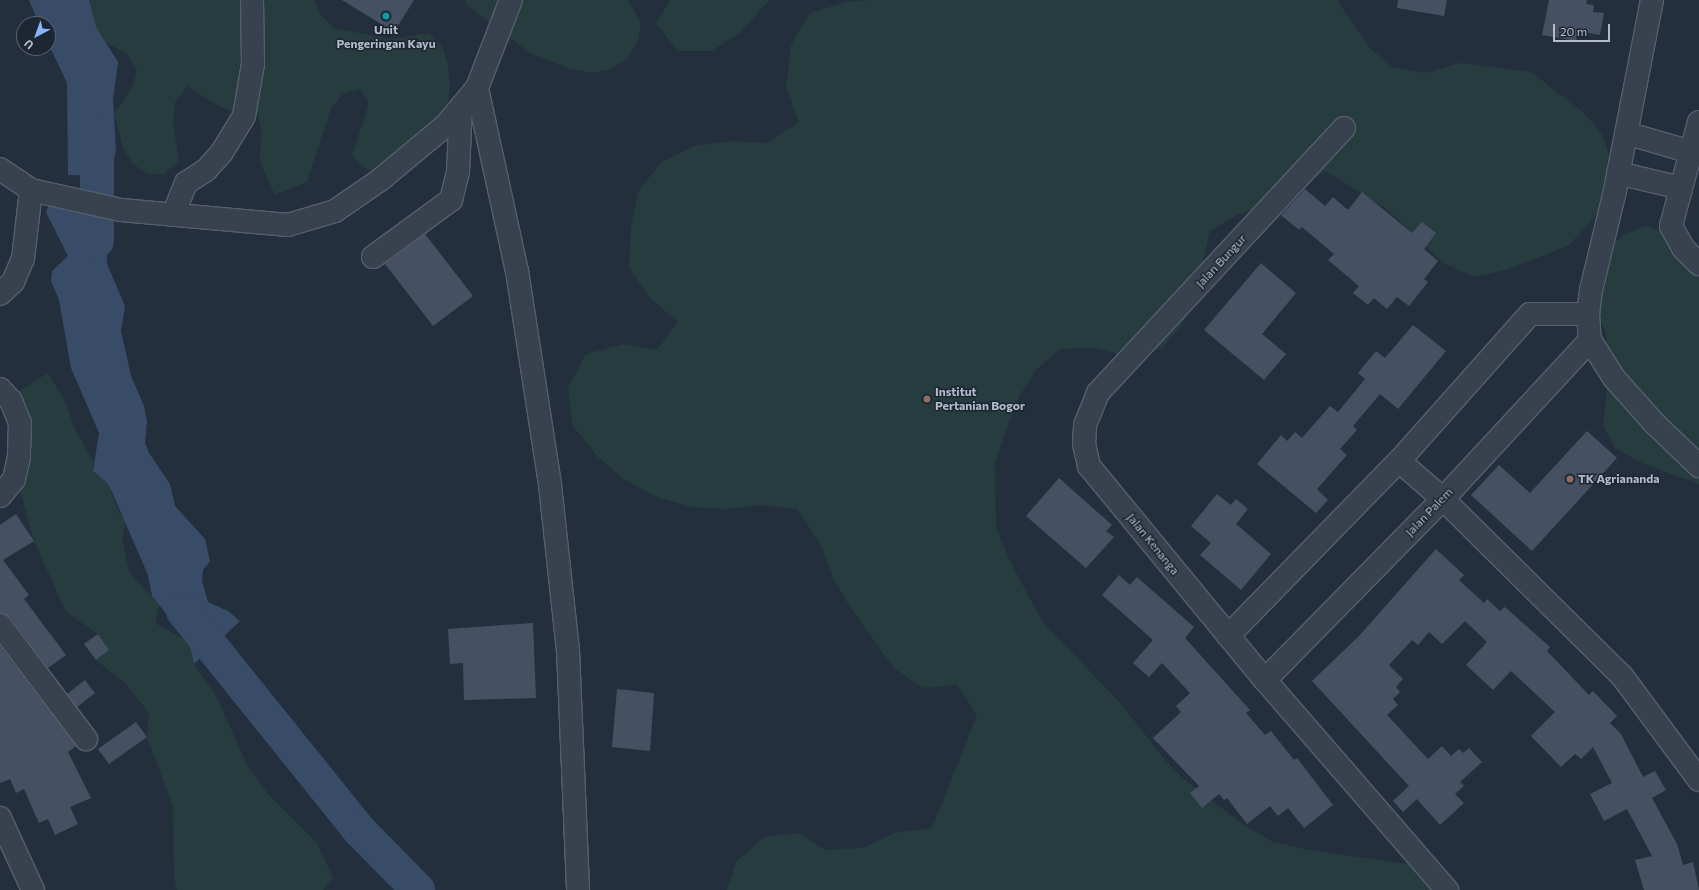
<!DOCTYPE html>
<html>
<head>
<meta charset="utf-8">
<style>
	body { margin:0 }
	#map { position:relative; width:1699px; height:890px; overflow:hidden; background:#242f3e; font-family:Commissioner,sans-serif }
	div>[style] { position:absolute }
	.green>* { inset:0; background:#263c3f }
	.water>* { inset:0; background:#394c67 }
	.river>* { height:34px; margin:-17px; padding:0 17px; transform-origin:17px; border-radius:17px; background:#394c67 }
	.building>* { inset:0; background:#455162 }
	.roads { filter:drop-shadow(1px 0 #565f6c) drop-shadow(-1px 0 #565f6c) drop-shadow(0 1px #565f6c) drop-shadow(0 -1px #565f6c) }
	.minor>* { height:22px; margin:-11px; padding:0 11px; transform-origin:11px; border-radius:11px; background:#38414e }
	.dots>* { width:11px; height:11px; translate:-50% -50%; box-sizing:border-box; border:2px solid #1d2633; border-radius:50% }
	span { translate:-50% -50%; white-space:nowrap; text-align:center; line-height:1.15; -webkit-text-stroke:3px #1d2633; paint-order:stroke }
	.poi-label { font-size:12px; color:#b4bcc9; font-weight:700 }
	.left { translate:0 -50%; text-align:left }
	.street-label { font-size:12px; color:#b4bcc9 }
	.north { position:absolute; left:16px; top:16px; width:40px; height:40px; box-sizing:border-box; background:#1d2633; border:1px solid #59626f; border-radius:50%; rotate:221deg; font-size:11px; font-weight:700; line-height:16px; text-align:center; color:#b4bcc9 }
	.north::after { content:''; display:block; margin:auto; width:14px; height:18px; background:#8ab4f8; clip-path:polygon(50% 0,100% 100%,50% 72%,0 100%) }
	.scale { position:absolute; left:1553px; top:24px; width:57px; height:18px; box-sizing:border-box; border:2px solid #b4bcc9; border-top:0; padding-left:5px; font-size:12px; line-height:14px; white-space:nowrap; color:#b4bcc9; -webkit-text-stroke:3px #1d2633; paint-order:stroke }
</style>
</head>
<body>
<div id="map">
	<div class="green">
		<i style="clip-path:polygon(89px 0,314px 0,320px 14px,333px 28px,391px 39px,429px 33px,443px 48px,448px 66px,450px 87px,446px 125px,380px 175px,363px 167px,352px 155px,369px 104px,361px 89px,343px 94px,331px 108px,307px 182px,275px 195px,260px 162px,261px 126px,256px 110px,244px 116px,216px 105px,188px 86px,175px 102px,173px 123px,179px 161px,164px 174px,147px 174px,132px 163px,123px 148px,114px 114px,133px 86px,137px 70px,128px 55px,93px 34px)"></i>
		<i style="clip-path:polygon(465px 0,628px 0,641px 22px,638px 41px,628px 58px,611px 69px,591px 73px,568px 68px,531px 54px,467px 5px)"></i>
		<i style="clip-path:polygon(670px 0,769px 0,740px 33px,711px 51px,678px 51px,656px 24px)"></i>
		<i style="clip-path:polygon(871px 0,1337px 0,1369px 47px,1392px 67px,1425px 73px,1460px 63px,1531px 72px,1583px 112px,1603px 135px,1612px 166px,1608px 197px,1591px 222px,1568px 246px,1506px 270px,1474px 277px,1443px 263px,1388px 210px,1326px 171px,1271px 204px,1239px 214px,1210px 231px,1196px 291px,1182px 325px,1162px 348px,1131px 358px,1096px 348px,1061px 349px,1037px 369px,1018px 398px,995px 462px,996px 527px,1010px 561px,1042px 621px,1122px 705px,1165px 760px,1186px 781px,1244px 825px,1273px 842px,1309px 850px,1420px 866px,1444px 890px,727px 890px,736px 862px,764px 837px,799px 833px,825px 850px,862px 848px,895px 833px,932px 828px,977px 715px,957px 685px,923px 688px,894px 668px,850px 607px,833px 578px,820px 543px,797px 509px,760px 505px,727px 509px,691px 507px,657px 497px,625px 480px,598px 457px,573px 426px,568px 388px,586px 354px,624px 344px,657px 350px,678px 322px,651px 299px,629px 268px,631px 226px,638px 192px,660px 163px,694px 146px,731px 141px,767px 143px,799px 122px,786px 88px,791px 45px,810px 13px,846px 2px)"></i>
		<i style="clip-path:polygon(1646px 226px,1670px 236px,1699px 268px,1699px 484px,1642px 463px,1615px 448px,1603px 425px,1609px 370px,1606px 334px,1596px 308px,1604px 252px,1623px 235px)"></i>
		<i style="clip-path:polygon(48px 373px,65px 401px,76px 432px,93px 460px,93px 471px,108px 484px,119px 513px,126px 520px,122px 539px,129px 572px,159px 604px,155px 623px,189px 642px,194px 664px,216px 696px,248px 767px,268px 794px,317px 843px,333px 878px,323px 890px,177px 890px,174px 877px,173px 806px,147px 737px,149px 713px,126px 684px,96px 660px,109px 650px,98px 634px,66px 612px,34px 541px,11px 458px,22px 434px,18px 392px)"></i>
	</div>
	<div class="water">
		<i style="clip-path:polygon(29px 0,89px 0,96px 27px,118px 62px,113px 100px,116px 151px,109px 176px,68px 175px,67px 83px,48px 43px,48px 24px,39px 24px)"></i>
		<i style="clip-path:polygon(51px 199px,106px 212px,107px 264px,125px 306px,121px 331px,131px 376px,144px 406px,147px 421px,145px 443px,149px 453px,170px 484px,175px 506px,205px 539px,210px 561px,203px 570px,202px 581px,208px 602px,228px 611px,240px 621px,194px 664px,189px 642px,152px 596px,148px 575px,112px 492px,108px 484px,93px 471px,99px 433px,71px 368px,59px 300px,51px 281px,52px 271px,68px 256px,46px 212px)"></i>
	</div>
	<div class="river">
		<i style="left:97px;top:241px;width:112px;rotate:-90deg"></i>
		<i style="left:183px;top:611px;width:282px;rotate:51.2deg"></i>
		<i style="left:360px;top:831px;width:83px;rotate:45.5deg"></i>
	</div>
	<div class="building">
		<i style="clip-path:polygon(342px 0,414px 0,394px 32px)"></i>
		<i style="clip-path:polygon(1398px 0,1447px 0,1444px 16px,1397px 8px)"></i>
		<i style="clip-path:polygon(1549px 0,1587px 0,1586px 4px,1594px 5px,1593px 12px,1604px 13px,1600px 35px,1578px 31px,1576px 41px,1542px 35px)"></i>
		<i style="clip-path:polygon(1305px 189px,1325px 206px,1333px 197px,1348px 210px,1362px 192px,1412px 233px,1422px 222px,1436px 233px,1424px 249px,1438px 261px,1424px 279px,1428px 282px,1409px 306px,1397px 297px,1387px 309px,1374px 298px,1368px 305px,1353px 293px,1359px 286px,1328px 260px,1334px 254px,1302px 227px,1299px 230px,1281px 215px)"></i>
		<i style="clip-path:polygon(425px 234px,473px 296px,433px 326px,385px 264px)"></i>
		<i style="clip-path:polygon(1261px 263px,1296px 293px,1262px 334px,1286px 354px,1264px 380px,1204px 330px)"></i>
		<i style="clip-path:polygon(1413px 325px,1446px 351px,1398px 409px,1380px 394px,1353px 426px,1357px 430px,1340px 449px,1347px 455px,1317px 489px,1328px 500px,1316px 513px,1257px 464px,1281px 435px,1287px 441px,1295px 432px,1302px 438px,1330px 406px,1338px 412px,1365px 379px,1358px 373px,1376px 351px,1385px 358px)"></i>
		<i style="clip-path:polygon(1587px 431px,1617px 458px,1532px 551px,1471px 495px,1499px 465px,1530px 493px)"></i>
		<i style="clip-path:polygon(1059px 478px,1112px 525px,1106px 531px,1114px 537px,1086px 568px,1026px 516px)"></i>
		<i style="clip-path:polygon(1217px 494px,1231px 505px,1236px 499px,1248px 509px,1236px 524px,1271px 554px,1241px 590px,1200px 555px,1211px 543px,1191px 526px)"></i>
		<i style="clip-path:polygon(16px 514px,34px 541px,3px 560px,29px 595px,24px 599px,66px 655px,48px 668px,10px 617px,0 613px,0 525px)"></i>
		<i style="clip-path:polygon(1436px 549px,1464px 575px,1459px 580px,1484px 603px,1487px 599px,1500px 611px,1505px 607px,1550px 647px,1547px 651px,1589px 695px,1593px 691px,1617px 716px,1610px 723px,1621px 734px,1643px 777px,1655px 771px,1666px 790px,1652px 798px,1677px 844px,1683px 865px,1693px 862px,1699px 890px,1644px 890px,1635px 860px,1652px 856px,1627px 809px,1604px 821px,1590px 794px,1612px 783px,1593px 747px,1581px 759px,1575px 754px,1561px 767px,1531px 736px,1555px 712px,1511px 671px,1493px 690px,1466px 665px,1487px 642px,1465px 621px,1442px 644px,1429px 632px,1418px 645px,1412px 640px,1389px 665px,1403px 679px,1396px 687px,1400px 692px,1393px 699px,1398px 705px,1387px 715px,1428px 759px,1442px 746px,1451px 756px,1459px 749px,1463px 753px,1469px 748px,1482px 762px,1460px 782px,1464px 786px,1455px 794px,1464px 803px,1440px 825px,1417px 799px,1403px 812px,1393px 801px,1409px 786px,1312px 681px,1359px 636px)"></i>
		<i style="clip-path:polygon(1119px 575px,1130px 585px,1137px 577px,1194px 627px,1185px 638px,1250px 710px,1246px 713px,1265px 735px,1271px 731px,1294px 760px,1297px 758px,1333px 805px,1304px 828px,1288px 808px,1278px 816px,1270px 806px,1247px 824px,1227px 798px,1224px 800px,1219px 794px,1202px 808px,1190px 793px,1199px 786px,1153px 738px,1181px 712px,1176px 706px,1190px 693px,1162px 663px,1149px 677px,1133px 663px,1153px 640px,1102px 595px)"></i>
		<i style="clip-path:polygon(533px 623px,536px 698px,464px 700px,463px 663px,450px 664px,448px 629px)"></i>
		<i style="clip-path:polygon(98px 634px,109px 650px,96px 660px,84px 644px)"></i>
		<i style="clip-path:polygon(0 646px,76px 746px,68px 752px,91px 798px,70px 807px,78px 824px,55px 835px,48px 819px,39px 823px,24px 789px,16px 793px,10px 779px,0 783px)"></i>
		<i style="clip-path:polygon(85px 680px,95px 693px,77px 707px,67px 694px)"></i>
		<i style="clip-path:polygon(617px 689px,654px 693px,650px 751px,612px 747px)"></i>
		<i style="clip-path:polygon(136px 722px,147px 737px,109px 764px,98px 749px)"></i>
	</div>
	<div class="roads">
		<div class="minor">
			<i style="left:1652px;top:0;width:199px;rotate:101deg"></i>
			<i style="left:1614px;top:195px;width:98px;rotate:103.6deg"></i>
			<i style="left:1591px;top:290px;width:24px;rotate:97deg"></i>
			<i style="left:1588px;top:314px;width:26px;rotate:86deg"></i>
			<i style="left:1590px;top:340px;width:45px;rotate:57.7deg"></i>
			<i style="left:1614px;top:378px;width:62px;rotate:48.3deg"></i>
			<i style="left:1655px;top:424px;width:61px;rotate:43.7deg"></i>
			<i style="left:477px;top:88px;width:187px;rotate:77.7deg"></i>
			<i style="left:517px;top:271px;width:217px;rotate:81.2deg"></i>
			<i style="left:550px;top:485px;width:166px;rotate:83.8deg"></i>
			<i style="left:568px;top:650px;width:240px;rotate:87.6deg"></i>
			<i style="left:1699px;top:122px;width:108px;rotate:105.1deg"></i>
			<i style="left:1671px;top:226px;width:25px;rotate:61deg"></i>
			<i style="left:1683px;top:248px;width:23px;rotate:45deg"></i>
			<i style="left:1344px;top:128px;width:362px;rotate:132.9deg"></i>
			<i style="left:1098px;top:393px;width:35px;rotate:112deg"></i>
			<i style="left:1085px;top:426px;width:18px;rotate:93deg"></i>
			<i style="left:1084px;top:444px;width:23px;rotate:77deg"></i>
			<i style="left:1089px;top:466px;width:277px;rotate:50.6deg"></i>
			<i style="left:1265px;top:680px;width:278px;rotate:49.1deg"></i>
			<i style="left:1626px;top:133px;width:68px;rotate:16.3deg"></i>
			<i style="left:0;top:169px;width:37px;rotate:34deg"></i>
			<i style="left:31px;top:190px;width:92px;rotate:12.5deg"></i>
			<i style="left:121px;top:210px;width:168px;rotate:5.1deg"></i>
			<i style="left:288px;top:225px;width:49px;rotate:-16.6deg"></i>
			<i style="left:335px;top:211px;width:55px;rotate:-34.6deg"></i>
			<i style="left:380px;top:180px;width:86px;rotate:-39.8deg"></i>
			<i style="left:446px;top:125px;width:23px;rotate:-50deg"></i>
			<i style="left:461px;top:107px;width:25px;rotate:-50deg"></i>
			<i style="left:477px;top:88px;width:94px;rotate:-68.9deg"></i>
			<i style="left:1618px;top:173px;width:65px;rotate:13.4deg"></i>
			<i style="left:173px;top:215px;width:35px;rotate:-68deg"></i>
			<i style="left:186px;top:183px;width:24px;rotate:-33deg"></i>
			<i style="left:206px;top:170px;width:24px;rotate:-48deg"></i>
			<i style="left:222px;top:152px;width:42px;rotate:-58.6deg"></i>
			<i style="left:244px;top:116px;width:53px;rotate:-80.2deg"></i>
			<i style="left:253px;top:64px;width:64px;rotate:-90.9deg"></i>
			<i style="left:373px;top:257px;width:97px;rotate:-36.2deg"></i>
			<i style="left:451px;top:200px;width:29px;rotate:-76deg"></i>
			<i style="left:458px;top:172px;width:65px;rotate:-87.4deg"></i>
			<i style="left:0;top:294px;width:18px;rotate:-43deg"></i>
			<i style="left:13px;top:282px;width:25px;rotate:-67deg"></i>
			<i style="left:23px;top:259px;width:69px;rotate:-83.4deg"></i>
			<i style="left:0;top:389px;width:16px;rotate:47deg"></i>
			<i style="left:11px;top:401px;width:24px;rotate:68deg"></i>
			<i style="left:20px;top:423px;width:34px;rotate:92deg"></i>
			<i style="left:19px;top:457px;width:23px;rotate:103deg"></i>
			<i style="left:14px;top:479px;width:22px;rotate:129deg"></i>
			<i style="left:1399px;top:461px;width:58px;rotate:40.8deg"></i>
			<i style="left:1443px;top:499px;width:252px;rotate:44.7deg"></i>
			<i style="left:1622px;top:676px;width:129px;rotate:53.5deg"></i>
			<i style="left:0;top:625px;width:143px;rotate:53deg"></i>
			<i style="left:1228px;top:636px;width:245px;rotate:-45.7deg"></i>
			<i style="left:1399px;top:461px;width:197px;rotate:-48.3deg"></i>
			<i style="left:1530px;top:314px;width:58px"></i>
			<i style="left:1265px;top:680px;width:254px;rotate:-45.5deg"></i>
			<i style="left:1443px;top:499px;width:217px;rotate:-47.2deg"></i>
			<i style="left:0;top:818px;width:79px;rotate:65.4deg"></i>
		</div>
	</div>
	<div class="dots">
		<i style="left:386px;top:16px;background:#0f9aa8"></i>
		<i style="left:927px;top:399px;background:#8d6e63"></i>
		<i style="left:1570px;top:479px;background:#8d6e63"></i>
	</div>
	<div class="poi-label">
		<span style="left:386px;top:37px">Unit<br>Pengeringan Kayu</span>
		<span class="left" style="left:935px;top:399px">Institut<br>Pertanian Bogor</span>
		<span class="left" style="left:1578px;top:479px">TK Agriananda</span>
	</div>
	<div class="street-label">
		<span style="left:1221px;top:261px;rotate:-47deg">Jalan Bungur</span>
		<span style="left:1429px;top:512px;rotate:-46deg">Jalan Palem</span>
		<span style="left:1153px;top:544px;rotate:51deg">Jalan Kenanga</span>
	</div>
	<div class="north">U</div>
	<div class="scale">20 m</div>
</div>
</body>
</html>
